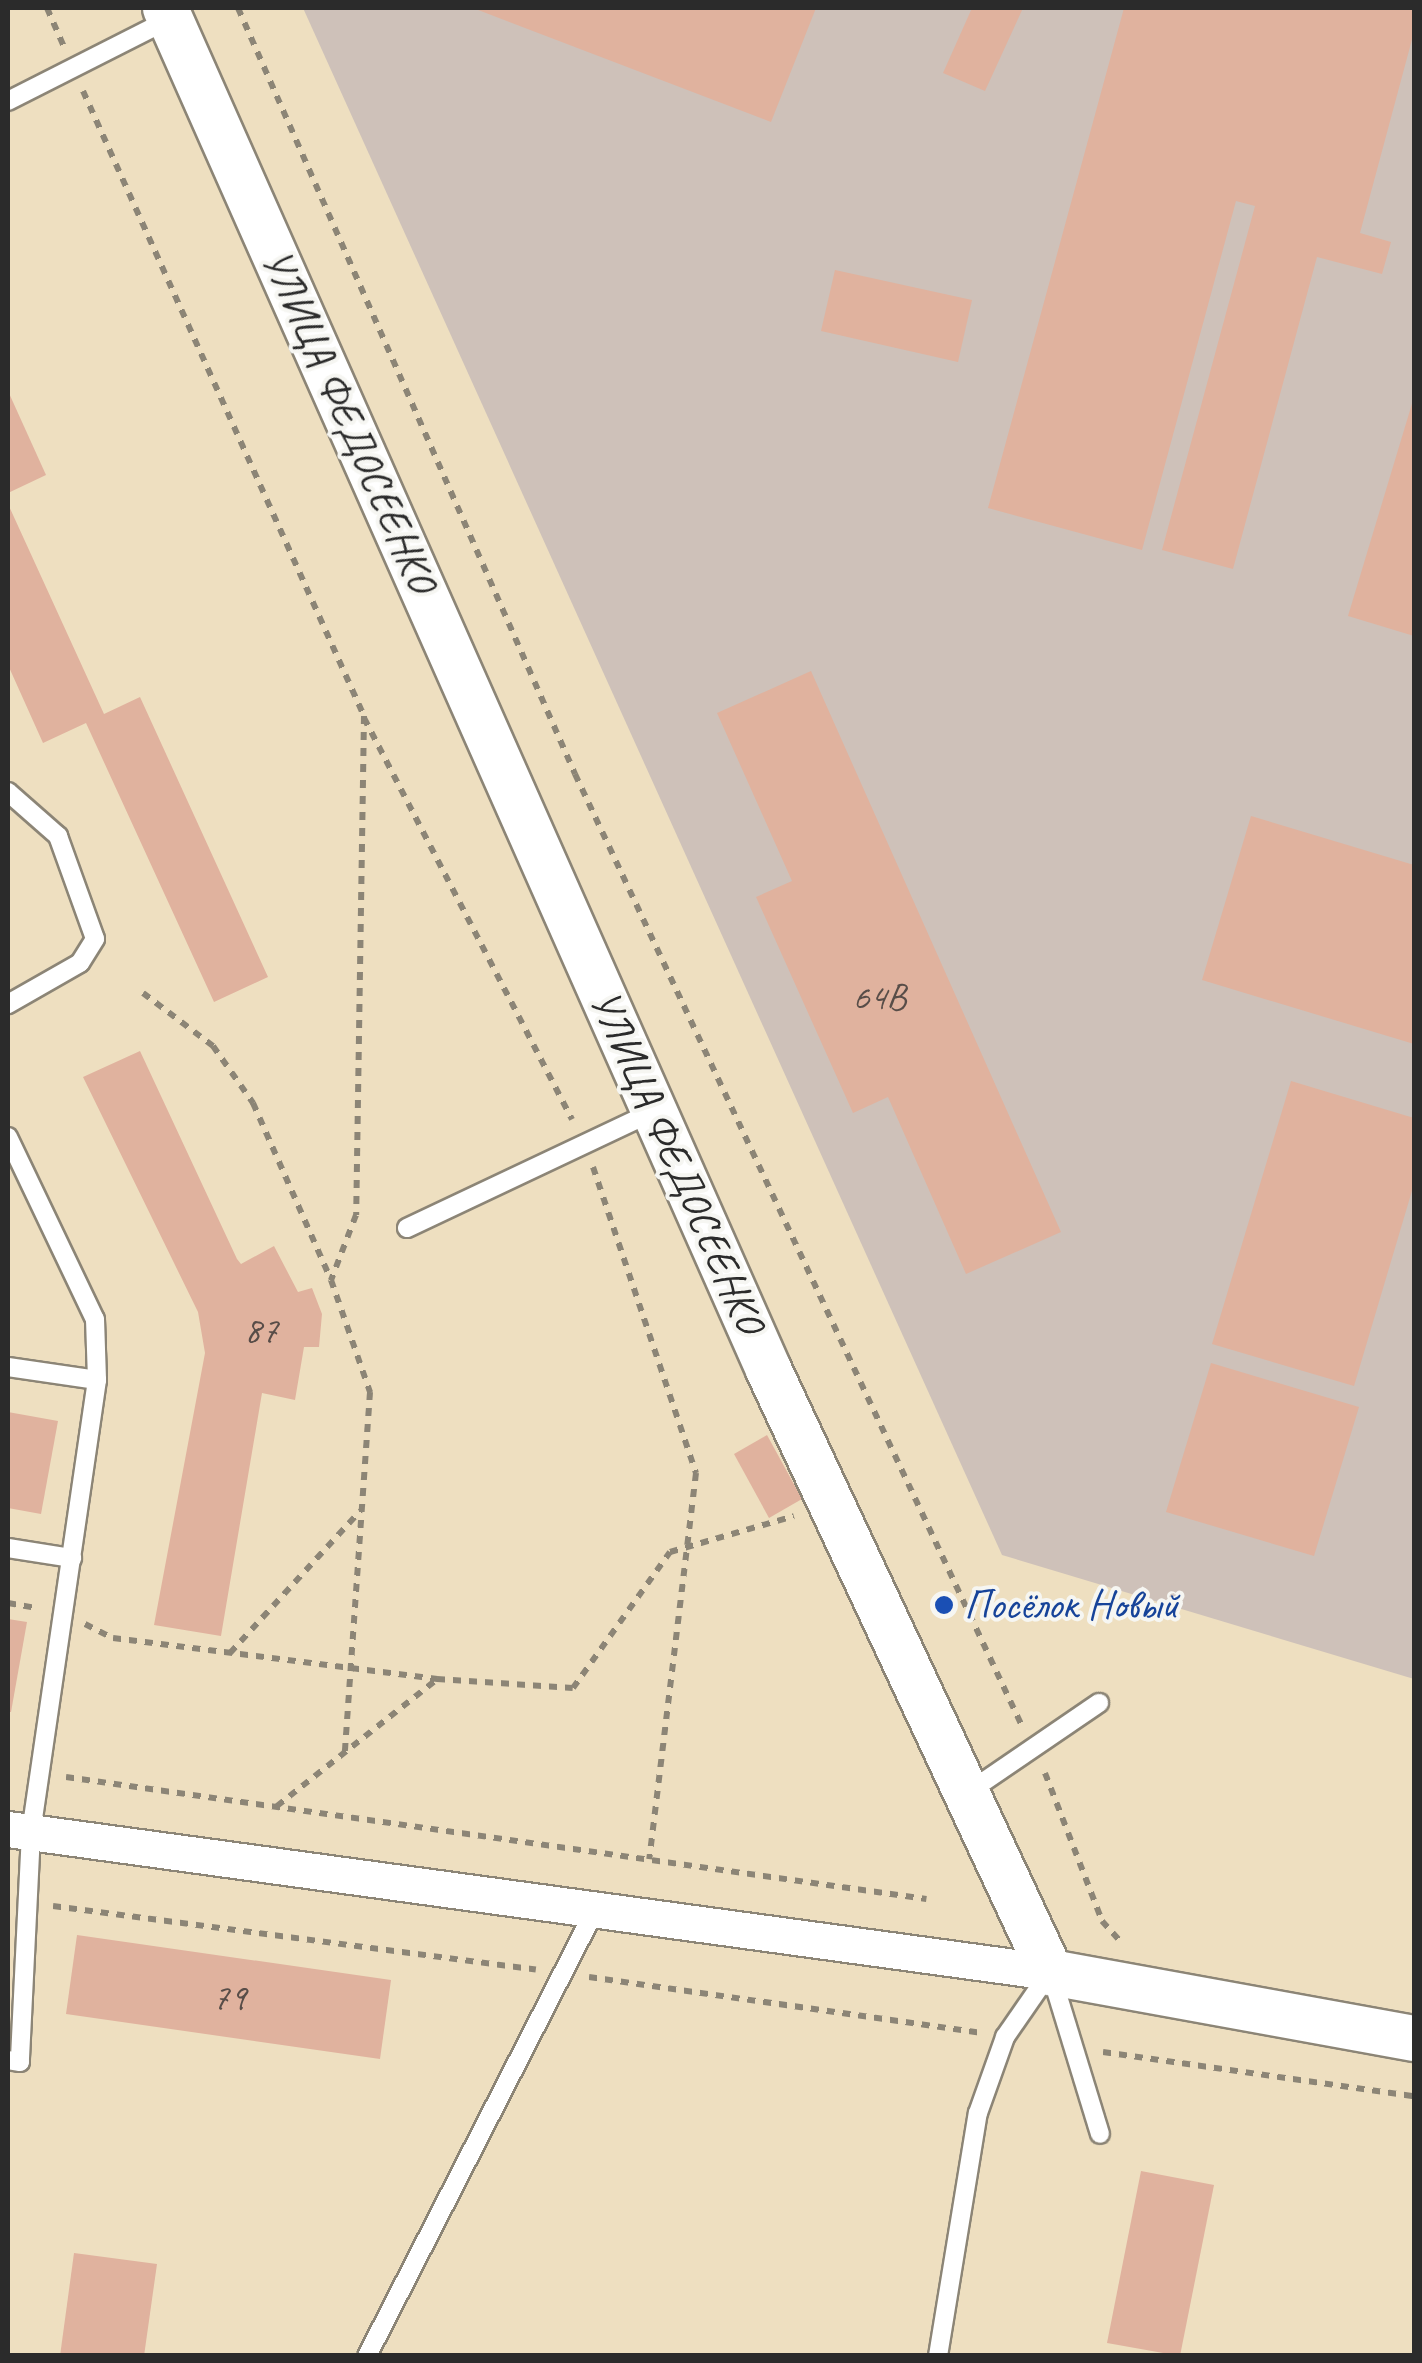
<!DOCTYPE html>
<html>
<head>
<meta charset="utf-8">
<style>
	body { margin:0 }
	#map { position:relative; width:1422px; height:2363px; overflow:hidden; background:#eedfc0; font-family:Caveat,sans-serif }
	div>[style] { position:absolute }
	.industrial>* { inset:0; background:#cec1b9 }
	.building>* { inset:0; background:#e0b29e }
	.path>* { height:6px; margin-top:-3px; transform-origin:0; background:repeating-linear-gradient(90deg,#8c8576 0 8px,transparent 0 16px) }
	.roads { filter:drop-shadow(2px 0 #8c8576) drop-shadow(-2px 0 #8c8576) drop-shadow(0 2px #8c8576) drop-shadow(0 -2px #8c8576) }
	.service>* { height:18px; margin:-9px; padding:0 9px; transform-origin:9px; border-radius:9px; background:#fff }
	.minor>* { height:35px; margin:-17.5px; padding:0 17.5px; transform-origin:17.5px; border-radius:17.5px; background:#fff }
	.tertiary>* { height:45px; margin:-22.5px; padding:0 22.5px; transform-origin:22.5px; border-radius:22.5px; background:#fff }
	.dots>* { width:28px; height:28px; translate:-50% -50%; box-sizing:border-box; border:5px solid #f6f6f2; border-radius:50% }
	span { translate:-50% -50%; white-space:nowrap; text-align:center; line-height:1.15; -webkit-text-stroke:8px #f6f6f2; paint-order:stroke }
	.number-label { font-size:38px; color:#584d48 }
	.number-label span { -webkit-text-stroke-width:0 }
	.street-label { font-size:42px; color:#2b2b2b }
	.transit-label { font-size:42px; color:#164399 }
	.left { translate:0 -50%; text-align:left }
	.frame { position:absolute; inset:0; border:10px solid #2b2b2b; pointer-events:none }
</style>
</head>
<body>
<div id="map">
	<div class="industrial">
		<i style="clip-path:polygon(303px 8px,1414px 8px,1414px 1679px,1002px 1555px)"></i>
	</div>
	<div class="building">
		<i style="clip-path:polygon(473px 8px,816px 8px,771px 122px)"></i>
		<i style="clip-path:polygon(972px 8px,1023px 8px,985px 91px,943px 73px)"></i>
		<i style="clip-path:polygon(1124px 8px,1414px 8px,1414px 32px,1360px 233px,1391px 242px,1382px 274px,1317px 257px,1233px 569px,1162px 550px,1255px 206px,1236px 201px,1142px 550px,988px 508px)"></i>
		<i style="clip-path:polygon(835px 270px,972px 300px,958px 362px,821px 331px)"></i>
		<i style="clip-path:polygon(8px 391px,46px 475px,8px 493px)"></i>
		<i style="clip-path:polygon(1414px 397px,1414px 636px,1348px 616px)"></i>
		<i style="clip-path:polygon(8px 504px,104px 714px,140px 697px,268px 977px,214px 1002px,86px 723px,43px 743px,8px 665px)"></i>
		<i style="clip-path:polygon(811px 671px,1061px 1232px,966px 1274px,888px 1097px,853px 1113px,756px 897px,792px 881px,717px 713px)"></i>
		<i style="clip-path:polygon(1251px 816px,1414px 865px,1414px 1044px,1202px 980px)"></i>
		<i style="clip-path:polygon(140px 1051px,237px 1259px,241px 1264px,274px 1246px,298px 1292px,312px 1288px,322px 1314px,319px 1347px,304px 1347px,295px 1400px,262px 1393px,221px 1636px,154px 1625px,205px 1353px,198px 1312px,83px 1077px)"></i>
		<i style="clip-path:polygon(1291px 1081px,1414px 1118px,1414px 1184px,1354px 1386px,1212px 1344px)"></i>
		<i style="clip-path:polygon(1211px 1363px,1359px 1407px,1314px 1556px,1166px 1512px)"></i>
		<i style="clip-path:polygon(8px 1412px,58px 1421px,41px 1514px,8px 1508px)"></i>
		<i style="clip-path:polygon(767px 1435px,802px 1499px,769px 1518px,734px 1454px)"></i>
		<i style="clip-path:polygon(8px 1619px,27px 1622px,11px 1712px,8px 1712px)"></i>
		<i style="clip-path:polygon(77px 1935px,391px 1980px,380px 2059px,66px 2014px)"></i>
		<i style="clip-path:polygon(1141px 2171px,1214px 2185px,1180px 2356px,1107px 2343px)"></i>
		<i style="clip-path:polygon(74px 2253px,157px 2264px,144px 2356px,60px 2356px)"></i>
	</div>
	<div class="path">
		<i style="left:47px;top:8px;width:43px;rotate:66.4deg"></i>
		<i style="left:238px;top:8px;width:837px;rotate:66.25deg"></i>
		<i style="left:575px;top:774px;width:1052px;rotate:64.85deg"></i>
		<i style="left:83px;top:91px;width:685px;rotate:65.79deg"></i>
		<i style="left:364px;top:716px;width:499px;rotate:90.9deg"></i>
		<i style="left:356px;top:1215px;width:70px;rotate:111deg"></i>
		<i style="left:364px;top:718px;width:452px;rotate:62.6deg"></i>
		<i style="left:143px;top:993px;width:88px;rotate:37.1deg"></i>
		<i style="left:213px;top:1046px;width:70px;rotate:54.9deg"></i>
		<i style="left:253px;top:1103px;width:193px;rotate:66.2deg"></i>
		<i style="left:331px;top:1280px;width:119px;rotate:70.8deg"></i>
		<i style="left:370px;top:1392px;width:361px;rotate:94deg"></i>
		<i style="left:593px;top:1167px;width:323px;rotate:71.4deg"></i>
		<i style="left:696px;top:1473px;width:389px;rotate:96.9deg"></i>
		<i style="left:8px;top:1603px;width:28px;rotate:10deg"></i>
		<i style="left:85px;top:1624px;width:31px;rotate:27deg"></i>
		<i style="left:113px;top:1638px;width:327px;rotate:7.2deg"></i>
		<i style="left:230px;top:1653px;width:193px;rotate:-47.5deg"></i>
		<i style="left:1045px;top:1773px;width:159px;rotate:68.9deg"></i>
		<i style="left:1102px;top:1921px;width:28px;rotate:48deg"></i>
		<i style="left:66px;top:1777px;width:869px;rotate:8.07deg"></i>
		<i style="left:277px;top:1806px;width:204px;rotate:-38.4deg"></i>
		<i style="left:437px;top:1679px;width:136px;rotate:3.8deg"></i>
		<i style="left:573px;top:1688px;width:167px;rotate:-54.5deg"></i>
		<i style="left:670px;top:1552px;width:129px;rotate:-16.2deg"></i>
		<i style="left:53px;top:1906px;width:487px;rotate:7.5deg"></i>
		<i style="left:589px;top:1977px;width:397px;rotate:8.1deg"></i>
		<i style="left:1103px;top:2052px;width:314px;rotate:8.1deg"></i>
	</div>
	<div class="roads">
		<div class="service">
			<i style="left:8px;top:101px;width:179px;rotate:-26.9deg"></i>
			<i style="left:8px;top:792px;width:67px;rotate:41.3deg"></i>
			<i style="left:58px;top:836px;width:109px;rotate:70.2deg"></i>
			<i style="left:95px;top:939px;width:28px;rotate:122deg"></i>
			<i style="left:80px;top:963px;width:83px;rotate:150.3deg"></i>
			<i style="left:8px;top:1137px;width:202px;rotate:64.5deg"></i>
			<i style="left:95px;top:1319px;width:61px;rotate:88.1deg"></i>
			<i style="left:97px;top:1380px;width:458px;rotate:98.3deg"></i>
			<i style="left:31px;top:1833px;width:229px;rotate:92.8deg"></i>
			<i style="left:20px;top:2062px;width:12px;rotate:-171deg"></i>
			<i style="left:407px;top:1228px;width:273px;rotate:-25.3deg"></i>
			<i style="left:8px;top:1367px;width:90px;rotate:8.3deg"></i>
			<i style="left:8px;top:1548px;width:65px;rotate:8.9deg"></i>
			<i style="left:967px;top:1793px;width:160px;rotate:-34.3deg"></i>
			<i style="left:1052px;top:1977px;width:164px;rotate:73deg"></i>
			<i style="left:367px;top:2356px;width:501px;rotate:-62.92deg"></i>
			<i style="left:938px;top:2356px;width:246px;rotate:-80.7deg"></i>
			<i style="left:978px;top:2113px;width:81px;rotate:-70.4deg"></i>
			<i style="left:1005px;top:2037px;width:79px;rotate:-55.3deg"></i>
		</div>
		<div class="minor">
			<i style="left:8px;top:1829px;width:1052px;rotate:7.81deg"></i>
		</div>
		<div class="tertiary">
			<i style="left:165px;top:8px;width:1489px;rotate:66.1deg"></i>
			<i style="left:768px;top:1369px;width:666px;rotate:64.94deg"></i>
			<i style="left:1050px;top:1972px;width:370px;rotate:10.3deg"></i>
		</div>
	</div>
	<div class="dots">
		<i style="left:944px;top:1605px;background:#1a4fb4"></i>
	</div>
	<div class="number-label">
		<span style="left:879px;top:997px">64В</span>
		<span style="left:261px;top:1330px">87</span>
		<span style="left:229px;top:1997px">79</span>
	</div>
	<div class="street-label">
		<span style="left:349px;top:421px;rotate:66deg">УЛИЦА ФЕДОСЕЕНКО</span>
		<span style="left:677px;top:1162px;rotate:66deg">УЛИЦА ФЕДОСЕЕНКО</span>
	</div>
	<div class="transit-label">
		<span class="left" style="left:964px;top:1605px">Посёлок Новый</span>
	</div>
	<div class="frame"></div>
</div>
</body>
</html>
